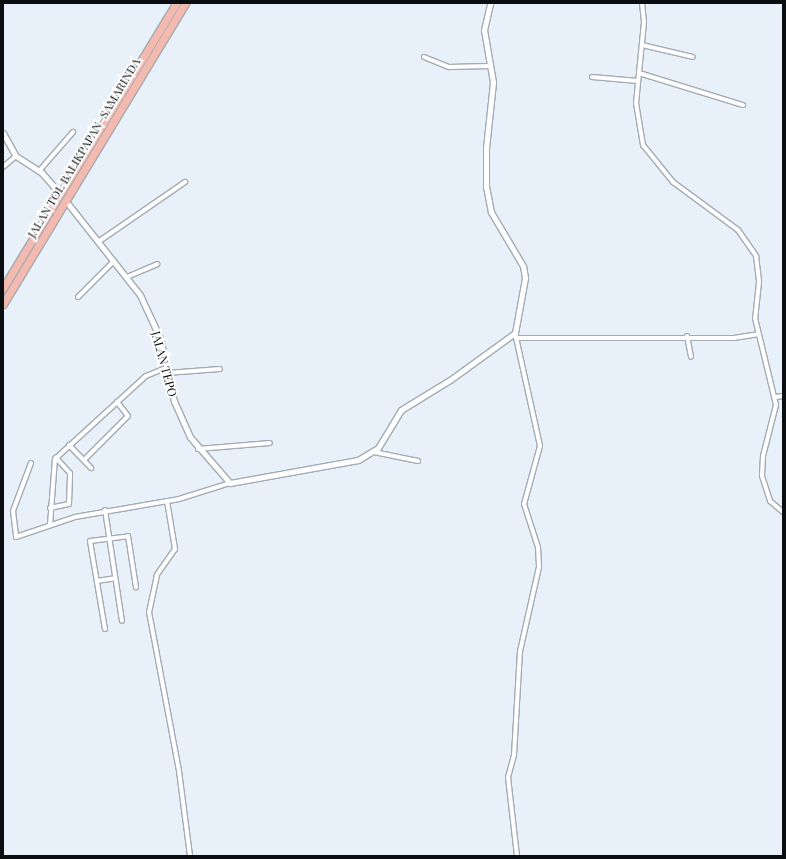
<!DOCTYPE html>
<html>
<head>
<meta charset="utf-8">
<style>
	body { margin:0 }
	#map { position:relative; width:786px; height:859px; overflow:hidden; background:#e8f1fa; font-family:"Playfair Display",serif }
	div>[style] { position:absolute }
	.roads { filter:drop-shadow(1px 0 #a3abb3) drop-shadow(-1px 0 #a3abb3) drop-shadow(0 1px #a3abb3) drop-shadow(0 -1px #a3abb3) }
	.minor>* { height:4px; margin:-2px; padding:0 2px; transform-origin:2px; border-radius:2px; background:#fff }
	.tertiary>* { height:5px; margin:-2.5px; padding:0 2.5px; transform-origin:2.5px; border-radius:2.5px; background:#fff }
	.motorway>* { height:7px; margin:-3.5px; padding:0 3.5px; transform-origin:3.5px; border-radius:3.5px; background:#f4baaf }
	span { translate:-50% -50%; white-space:nowrap; text-align:center; line-height:1.15; -webkit-text-stroke:4px #fff; paint-order:stroke }
	.street-label { font-size:12px; color:#0b0e11 }
	.frame { position:absolute; inset:0; border:4px solid #0b0e11; pointer-events:none }
</style>
</head>
<body>
<div id="map">
	<div class="roads">
		<div class="minor">
			<i style="left:642px;top:3px;width:19px;rotate:84deg"></i>
			<i style="left:644px;top:22px;width:81px;rotate:95.6deg"></i>
			<i style="left:636px;top:103px;width:43px;rotate:80.5deg"></i>
			<i style="left:643px;top:145px;width:48px;rotate:51deg"></i>
			<i style="left:673px;top:182px;width:81px;rotate:36.4deg"></i>
			<i style="left:738px;top:230px;width:32px;rotate:55deg"></i>
			<i style="left:756px;top:256px;width:26px;rotate:83deg"></i>
			<i style="left:759px;top:282px;width:36px;rotate:96deg"></i>
			<i style="left:755px;top:318px;width:89px;rotate:76.4deg"></i>
			<i style="left:776px;top:405px;width:53px;rotate:104.3deg"></i>
			<i style="left:763px;top:456px;width:20px;rotate:93deg"></i>
			<i style="left:762px;top:476px;width:26px;rotate:72deg"></i>
			<i style="left:770px;top:501px;width:17px;rotate:40deg"></i>
			<i style="left:642px;top:45px;width:52px;rotate:13.2deg"></i>
			<i style="left:424px;top:57px;width:27px;rotate:22deg"></i>
			<i style="left:449px;top:67px;width:40px;rotate:-1.4deg"></i>
			<i style="left:639px;top:73px;width:109px;rotate:17.1deg"></i>
			<i style="left:592px;top:77px;width:46px;rotate:5deg"></i>
			<i style="left:3px;top:167px;width:17px;rotate:-40deg"></i>
			<i style="left:39px;top:171px;width:52px;rotate:-48.9deg"></i>
			<i style="left:98px;top:242px;width:106px;rotate:-34.6deg"></i>
			<i style="left:127px;top:277px;width:33px;rotate:-23deg"></i>
			<i style="left:78px;top:297px;width:51px;rotate:-45deg"></i>
			<i style="left:515px;top:333px;width:116px;rotate:77.5deg"></i>
			<i style="left:540px;top:446px;width:60px;rotate:105.4deg"></i>
			<i style="left:524px;top:504px;width:45px;rotate:72deg"></i>
			<i style="left:538px;top:547px;width:20px;rotate:87deg"></i>
			<i style="left:539px;top:567px;width:86px;rotate:102.7deg"></i>
			<i style="left:520px;top:651px;width:104px;rotate:93.3deg"></i>
			<i style="left:514px;top:755px;width:23px;rotate:105deg"></i>
			<i style="left:508px;top:777px;width:80px;rotate:83.5deg"></i>
			<i style="left:687px;top:336px;width:21px;rotate:79deg"></i>
			<i style="left:517px;top:338px;width:217px"></i>
			<i style="left:734px;top:338px;width:24px;rotate:-9deg"></i>
			<i style="left:167px;top:373px;width:53px;rotate:-4.3deg"></i>
			<i style="left:776px;top:397px;width:7px;rotate:-8deg"></i>
			<i style="left:69px;top:445px;width:32px;rotate:46deg"></i>
			<i style="left:198px;top:449px;width:72px;rotate:-4.8deg"></i>
			<i style="left:374px;top:452px;width:45px;rotate:11.6deg"></i>
			<i style="left:84px;top:460px;width:62px;rotate:-45deg"></i>
			<i style="left:128px;top:416px;width:18px;rotate:-128deg"></i>
			<i style="left:31px;top:463px;width:51px;rotate:110.6deg"></i>
			<i style="left:13px;top:511px;width:26px;rotate:83deg"></i>
			<i style="left:16px;top:537px;width:62px;rotate:-18.7deg"></i>
			<i style="left:75px;top:517px;width:106px;rotate:-9.8deg"></i>
			<i style="left:179px;top:499px;width:53px;rotate:-17.4deg"></i>
			<i style="left:167px;top:501px;width:49px;rotate:80.5deg"></i>
			<i style="left:175px;top:549px;width:32px;rotate:125deg"></i>
			<i style="left:157px;top:575px;width:38px;rotate:102deg"></i>
			<i style="left:149px;top:612px;width:162px;rotate:79.3deg"></i>
			<i style="left:179px;top:771px;width:86px;rotate:82.6deg"></i>
			<i style="left:50px;top:508px;width:19px;rotate:-12deg"></i>
			<i style="left:69px;top:504px;width:31px;rotate:-88deg"></i>
			<i style="left:70px;top:473px;width:21px;rotate:-133deg"></i>
			<i style="left:105px;top:510px;width:112px;rotate:81.3deg"></i>
			<i style="left:50px;top:525px;width:66px;rotate:-85.7deg"></i>
			<i style="left:55px;top:459px;width:123px;rotate:-42.4deg"></i>
			<i style="left:146px;top:376px;width:22px;rotate:-22deg"></i>
			<i style="left:97px;top:581px;width:18px;rotate:-9deg"></i>
			<i style="left:105px;top:629px;width:89px;rotate:-99.7deg"></i>
			<i style="left:90px;top:541px;width:38px;rotate:-7deg"></i>
			<i style="left:128px;top:536px;width:52px;rotate:81.1deg"></i>
		</div>
		<div class="tertiary">
			<i style="left:3px;top:133px;width:26px;rotate:61deg"></i>
			<i style="left:16px;top:156px;width:31px;rotate:33deg"></i>
			<i style="left:42px;top:173px;width:20px;rotate:49deg"></i>
			<i style="left:69px;top:205px;width:115px;rotate:51.7deg"></i>
			<i style="left:140px;top:295px;width:47px;rotate:65.1deg"></i>
			<i style="left:160px;top:338px;width:65px;rotate:77.5deg"></i>
			<i style="left:174px;top:401px;width:39px;rotate:66deg"></i>
			<i style="left:190px;top:437px;width:61px;rotate:49deg"></i>
			<i style="left:230px;top:483px;width:130px;rotate:-10.2deg"></i>
			<i style="left:358px;top:460px;width:23px;rotate:-31deg"></i>
			<i style="left:378px;top:448px;width:44px;rotate:-58.8deg"></i>
			<i style="left:401px;top:410px;width:57px;rotate:-31.5deg"></i>
			<i style="left:450px;top:380px;width:80px;rotate:-35.9deg"></i>
			<i style="left:515px;top:333px;width:56px;rotate:-79.7deg"></i>
			<i style="left:525px;top:278px;width:12px;rotate:-99deg"></i>
			<i style="left:523px;top:266px;width:63px;rotate:-120.7deg"></i>
			<i style="left:491px;top:212px;width:25px;rotate:-101deg"></i>
			<i style="left:486px;top:187px;width:39px;rotate:-90deg"></i>
			<i style="left:486px;top:148px;width:66px;rotate:-83.9deg"></i>
			<i style="left:493px;top:82px;width:53px;rotate:-99.8deg"></i>
			<i style="left:484px;top:30px;width:28px;rotate:-77deg"></i>
		</div>
		<div class="motorway">
			<i style="left:3px;top:288px;width:333px;rotate:-58.7deg"></i>
			<i style="left:3px;top:304px;width:352px;rotate:-58.8deg"></i>
		</div>
	</div>
	<div class="street-label">
		<span style="left:84px;top:148px;rotate:-59deg">JALAN TOL BALIKPAPAN–SAMARINDA</span>
		<span style="left:164px;top:364px;rotate:75deg">JALAN TEPO</span>
	</div>
	<div class="frame"></div>
</div>
</body>
</html>
